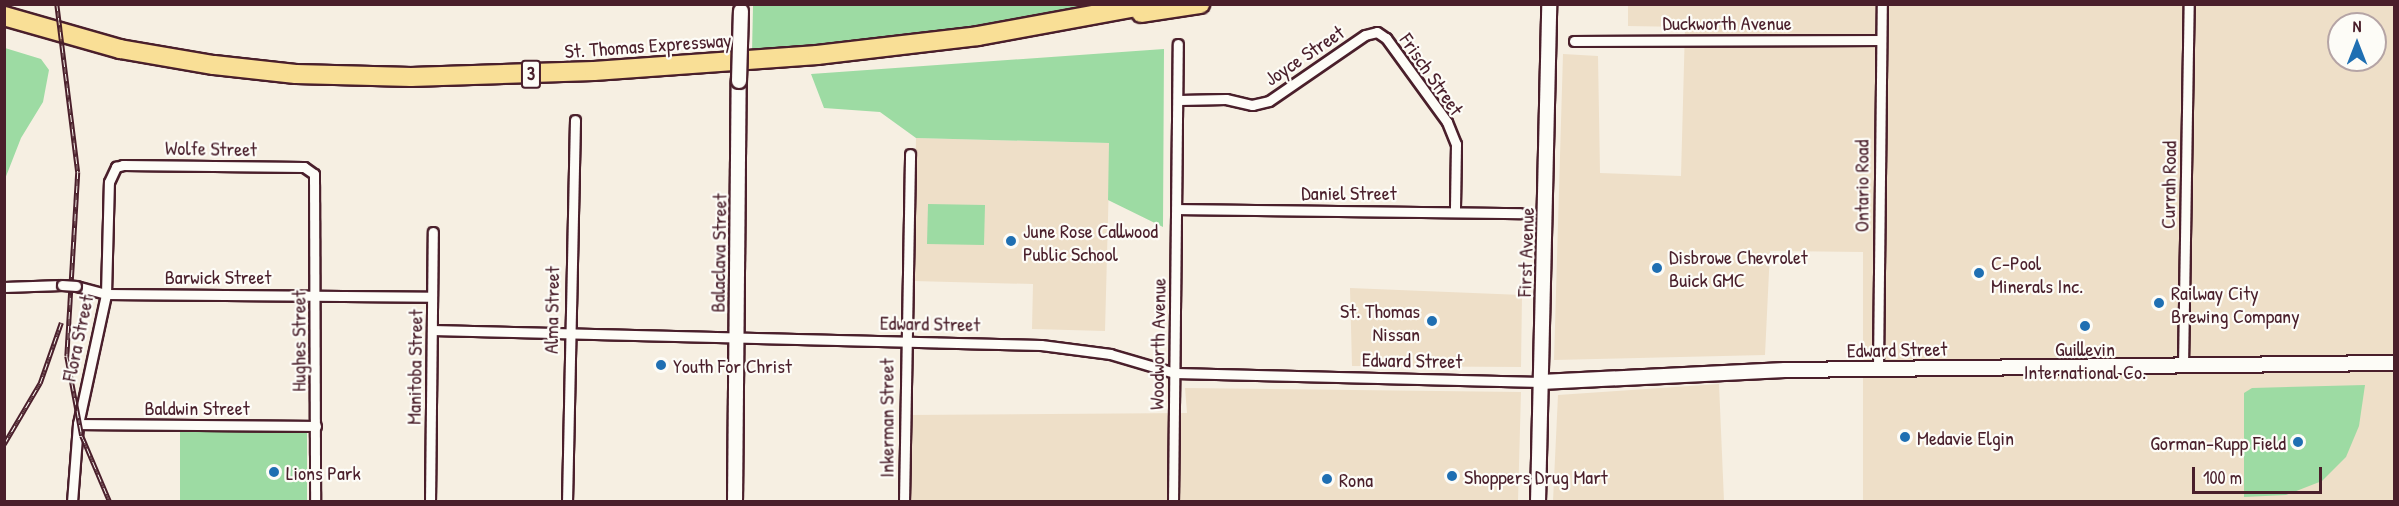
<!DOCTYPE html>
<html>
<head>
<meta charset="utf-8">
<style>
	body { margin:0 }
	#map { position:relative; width:2399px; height:506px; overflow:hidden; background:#f6efe2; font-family:"Patrick Hand",sans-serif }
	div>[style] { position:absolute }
	.built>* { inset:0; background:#eedfc8 }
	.green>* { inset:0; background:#9ddba3 }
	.roads { filter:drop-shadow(2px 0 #4a1f2b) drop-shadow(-2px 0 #4a1f2b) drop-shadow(0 2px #4a1f2b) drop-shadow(0 -2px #4a1f2b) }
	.street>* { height:9px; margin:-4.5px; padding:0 4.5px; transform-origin:4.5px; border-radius:4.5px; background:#fdfcf7 }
	.secondary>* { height:14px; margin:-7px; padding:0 7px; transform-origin:7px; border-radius:7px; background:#fdfcf7 }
	.highway>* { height:18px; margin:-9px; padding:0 9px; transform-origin:9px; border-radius:9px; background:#f9df96 }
	.rail>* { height:4.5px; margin-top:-2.25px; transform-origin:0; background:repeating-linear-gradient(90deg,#fdfcf7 0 7px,#4a1f2b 0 14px); box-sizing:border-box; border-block:2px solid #4a1f2b }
	.bridges { filter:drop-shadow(2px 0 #4a1f2b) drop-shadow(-2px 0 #4a1f2b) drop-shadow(0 2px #4a1f2b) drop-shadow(0 -2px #4a1f2b) }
	.street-bridge>* { height:9px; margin:-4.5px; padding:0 4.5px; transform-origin:4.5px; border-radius:4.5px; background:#fdfcf7 }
	.secondary-bridge>* { height:14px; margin:-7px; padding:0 7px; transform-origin:7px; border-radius:7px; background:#fdfcf7 }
	.dots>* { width:16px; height:16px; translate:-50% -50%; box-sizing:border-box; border:3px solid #fdfcf7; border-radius:50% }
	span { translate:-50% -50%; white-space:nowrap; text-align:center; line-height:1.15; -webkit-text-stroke:4.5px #fdfcf7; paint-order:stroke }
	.shield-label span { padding:2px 4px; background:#fdfcf7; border:2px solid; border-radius:4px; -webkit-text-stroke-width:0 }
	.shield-label { font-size:18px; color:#4a1f2b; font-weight:700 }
	.street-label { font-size:20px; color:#4a1f2b }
	.poi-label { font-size:20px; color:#4a1f2b }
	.left { translate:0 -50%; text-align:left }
	.right { translate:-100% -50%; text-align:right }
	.frame { position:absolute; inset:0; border:6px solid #4a1f2b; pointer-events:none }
	.north { position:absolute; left:2327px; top:12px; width:60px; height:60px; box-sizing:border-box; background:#fdfcf7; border:2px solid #b5a4a5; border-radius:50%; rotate:0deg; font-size:16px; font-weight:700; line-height:24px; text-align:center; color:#4a1f2b }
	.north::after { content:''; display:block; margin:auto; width:21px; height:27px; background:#1f6fb2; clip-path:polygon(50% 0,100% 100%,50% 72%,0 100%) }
	.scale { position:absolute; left:2192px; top:467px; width:130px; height:27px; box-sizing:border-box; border:3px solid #4a1f2b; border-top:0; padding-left:8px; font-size:18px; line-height:21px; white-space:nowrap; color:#4a1f2b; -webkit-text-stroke:4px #fdfcf7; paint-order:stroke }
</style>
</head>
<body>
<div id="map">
	<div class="built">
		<i style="clip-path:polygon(evenodd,1628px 5px,2394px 5px,2394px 501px,1863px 501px,1863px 252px,1770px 251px,1765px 355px,1554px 360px,1563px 54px,1598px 56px,1600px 173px,1681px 176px,1685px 27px,1628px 26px,1628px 5px,2339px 24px,2375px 24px,2375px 60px,2339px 60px,2339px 24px)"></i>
		<i style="clip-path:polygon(916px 138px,1110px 143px,1105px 331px,1032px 329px,1033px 284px,913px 281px)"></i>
		<i style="clip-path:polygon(1350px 288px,1522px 295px,1521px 367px,1352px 366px)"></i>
		<i style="clip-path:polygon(1719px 384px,1724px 501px,1553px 501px,1558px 395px)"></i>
		<i style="clip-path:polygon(1185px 388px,1521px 392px,1518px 501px,909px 501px,908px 415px,1187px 413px)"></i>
	</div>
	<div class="green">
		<i style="clip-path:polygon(1113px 5px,984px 25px,752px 53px,753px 6px)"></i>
		<i style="clip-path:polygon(5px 48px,41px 59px,49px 70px,43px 102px,21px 138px,5px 179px)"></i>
		<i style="clip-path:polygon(1164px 49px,1163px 227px,1108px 200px,1109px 143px,916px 138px,880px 112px,824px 108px,811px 74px)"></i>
		<i style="clip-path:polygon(928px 204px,985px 205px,984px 245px,927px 244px)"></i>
		<i style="clip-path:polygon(2365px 385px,2359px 426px,2346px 457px,2322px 481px,2286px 495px,2244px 497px,2244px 393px,2252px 388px)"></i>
		<i style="clip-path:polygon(180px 431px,307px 432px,307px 501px,180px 501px)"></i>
	</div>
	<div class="roads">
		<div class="street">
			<i style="left:1574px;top:41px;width:307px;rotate:-0.2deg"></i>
			<i style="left:1179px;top:100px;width:47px;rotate:-1.2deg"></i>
			<i style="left:1226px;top:99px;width:27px;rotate:13deg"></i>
			<i style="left:1252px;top:105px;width:17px;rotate:-13deg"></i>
			<i style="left:1269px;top:101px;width:116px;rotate:-34.5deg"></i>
			<i style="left:1365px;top:35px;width:12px;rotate:-14deg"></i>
			<i style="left:1377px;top:32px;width:11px;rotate:34deg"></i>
			<i style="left:1386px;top:38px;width:104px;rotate:54deg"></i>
			<i style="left:1447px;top:122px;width:24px;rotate:68deg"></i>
			<i style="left:1456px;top:144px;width:67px;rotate:90.9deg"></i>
			<i style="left:1177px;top:209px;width:343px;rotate:0.7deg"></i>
			<i style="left:76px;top:286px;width:31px;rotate:15deg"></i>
			<i style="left:106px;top:294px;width:326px;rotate:0.5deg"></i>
			<i style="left:4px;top:287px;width:58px;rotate:-2deg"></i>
			<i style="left:432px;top:330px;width:609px;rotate:1.41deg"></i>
			<i style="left:1041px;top:345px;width:70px;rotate:7.4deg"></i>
			<i style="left:1110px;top:354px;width:68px;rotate:16.3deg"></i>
			<i style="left:1175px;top:373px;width:366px;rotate:1.4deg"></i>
			<i style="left:2183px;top:366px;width:362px;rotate:-89.1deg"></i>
			<i style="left:1878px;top:368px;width:364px;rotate:-89.4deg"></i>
			<i style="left:78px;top:424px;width:238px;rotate:0.5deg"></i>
			<i style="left:72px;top:502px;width:78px;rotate:-85.6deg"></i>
			<i style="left:78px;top:424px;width:133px;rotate:-77.8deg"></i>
			<i style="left:106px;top:294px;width:112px;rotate:-88.5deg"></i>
			<i style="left:109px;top:182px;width:17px;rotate:-65deg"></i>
			<i style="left:116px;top:167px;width:7px;rotate:-16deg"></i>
			<i style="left:123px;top:165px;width:181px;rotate:0.6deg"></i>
			<i style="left:304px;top:167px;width:12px;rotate:35deg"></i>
			<i style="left:314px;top:174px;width:328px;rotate:89.8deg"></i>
			<i style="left:430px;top:502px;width:270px;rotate:-89.4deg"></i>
			<i style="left:567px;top:502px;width:382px;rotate:-88.8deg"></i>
			<i style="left:904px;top:502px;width:348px;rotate:-89deg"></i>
			<i style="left:1173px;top:502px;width:458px;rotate:-89.4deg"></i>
		</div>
		<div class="secondary">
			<i style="left:1541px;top:382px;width:244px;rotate:-2.8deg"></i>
			<i style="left:1785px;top:370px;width:609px;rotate:-0.66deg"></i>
			<i style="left:735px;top:502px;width:421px;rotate:-89.5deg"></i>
			<i style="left:1538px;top:502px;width:498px;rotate:-88.7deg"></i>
		</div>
		<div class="highway">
			<i style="left:1141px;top:13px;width:60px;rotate:-8.7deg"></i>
			<i style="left:4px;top:16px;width:121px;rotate:15.9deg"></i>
			<i style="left:120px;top:49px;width:95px;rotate:9.7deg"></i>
			<i style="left:214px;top:65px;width:82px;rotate:6.3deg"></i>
			<i style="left:296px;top:74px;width:115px;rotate:1.5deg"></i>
			<i style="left:411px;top:77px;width:183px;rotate:-1.9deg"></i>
			<i style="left:594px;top:71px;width:224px;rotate:-4.1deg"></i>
			<i style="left:817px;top:55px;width:162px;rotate:-6.7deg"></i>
			<i style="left:978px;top:36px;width:177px;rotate:-10.4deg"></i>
		</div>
	</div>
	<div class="rail">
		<i style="left:57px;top:4px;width:169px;rotate:82.9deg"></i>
		<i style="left:78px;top:172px;width:184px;rotate:93.4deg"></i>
		<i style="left:67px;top:356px;width:81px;rotate:79.4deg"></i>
		<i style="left:82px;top:436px;width:72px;rotate:67deg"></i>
		<i style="left:4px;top:444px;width:71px;rotate:-59.5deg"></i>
		<i style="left:40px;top:383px;width:64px;rotate:-70.7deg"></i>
	</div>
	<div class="bridges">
		<div class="street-bridge">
			<i style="left:62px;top:285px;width:14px;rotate:4deg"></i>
		</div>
		<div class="secondary-bridge">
			<i style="left:739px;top:81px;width:70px;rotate:-88.4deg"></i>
		</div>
	</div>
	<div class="dots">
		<i style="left:1011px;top:241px;background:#1f6fb2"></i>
		<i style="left:1657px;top:268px;background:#1f6fb2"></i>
		<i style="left:1979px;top:273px;background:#1f6fb2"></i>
		<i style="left:2159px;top:303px;background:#1f6fb2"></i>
		<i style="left:1432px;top:321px;background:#1f6fb2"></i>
		<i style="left:2085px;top:326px;background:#1f6fb2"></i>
		<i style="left:661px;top:365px;background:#1f6fb2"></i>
		<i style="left:1905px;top:437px;background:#1f6fb2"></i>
		<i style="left:2298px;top:442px;background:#1f6fb2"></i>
		<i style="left:274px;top:472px;background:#1f6fb2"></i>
		<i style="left:1452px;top:476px;background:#1f6fb2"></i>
		<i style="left:1327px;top:479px;background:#1f6fb2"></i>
	</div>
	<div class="shield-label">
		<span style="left:531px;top:74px">3</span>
	</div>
	<div class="street-label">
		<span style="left:1727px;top:22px">Duckworth Avenue</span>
		<span style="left:648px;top:45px;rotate:-4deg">St. Thomas Expressway</span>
		<span style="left:1304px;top:55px;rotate:-34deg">Joyce Street</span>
		<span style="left:1432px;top:74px;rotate:55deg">Frisch Street</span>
		<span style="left:211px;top:148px;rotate:1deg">Wolfe Street</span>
		<span style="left:2168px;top:185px;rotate:-89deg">Currah Road</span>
		<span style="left:1861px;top:186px;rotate:-90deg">Ontario Road</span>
		<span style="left:1349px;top:192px">Daniel Street</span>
		<span style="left:1525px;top:252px;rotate:-88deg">First Avenue</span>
		<span style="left:718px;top:253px;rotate:-89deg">Balaclava Street</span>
		<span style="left:218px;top:276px">Barwick Street</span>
		<span style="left:551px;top:310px;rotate:-89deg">Alma Street</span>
		<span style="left:930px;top:323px;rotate:1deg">Edward Street</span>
		<span style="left:77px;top:338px;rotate:-78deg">Flora Street</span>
		<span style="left:298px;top:341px;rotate:-90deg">Hughes Street</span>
		<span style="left:1157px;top:344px;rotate:-89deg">Woodworth Avenue</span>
		<span style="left:1897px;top:349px;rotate:-1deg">Edward Street</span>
		<span style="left:1412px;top:360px;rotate:1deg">Edward Street</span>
		<span style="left:414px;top:367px;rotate:-89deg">Manitoba Street</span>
		<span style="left:197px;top:407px">Baldwin Street</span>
		<span style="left:886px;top:418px;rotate:-90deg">Inkerman Street</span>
	</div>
	<div class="poi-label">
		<span class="left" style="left:1023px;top:242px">June Rose Callwood<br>Public School</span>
		<span class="left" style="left:1669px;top:268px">Disbrowe Chevrolet<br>Buick GMC</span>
		<span class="left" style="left:1991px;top:274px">C-Pool<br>Minerals Inc.</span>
		<span class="left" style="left:2171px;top:304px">Railway City<br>Brewing Company</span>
		<span class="right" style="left:1420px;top:322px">St. Thomas<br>Nissan</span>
		<span style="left:2085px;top:360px">Guillevin<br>International Co.</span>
		<span class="left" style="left:673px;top:365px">Youth For Christ</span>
		<span class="left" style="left:1917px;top:437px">Medavie Elgin</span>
		<span class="right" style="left:2286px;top:442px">Gorman-Rupp Field</span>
		<span class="left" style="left:286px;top:472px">Lions Park</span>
		<span class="left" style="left:1464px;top:476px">Shoppers Drug Mart</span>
		<span class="left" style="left:1339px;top:479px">Rona</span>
	</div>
	<div class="frame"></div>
	<div class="north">N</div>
	<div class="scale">100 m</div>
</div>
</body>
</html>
